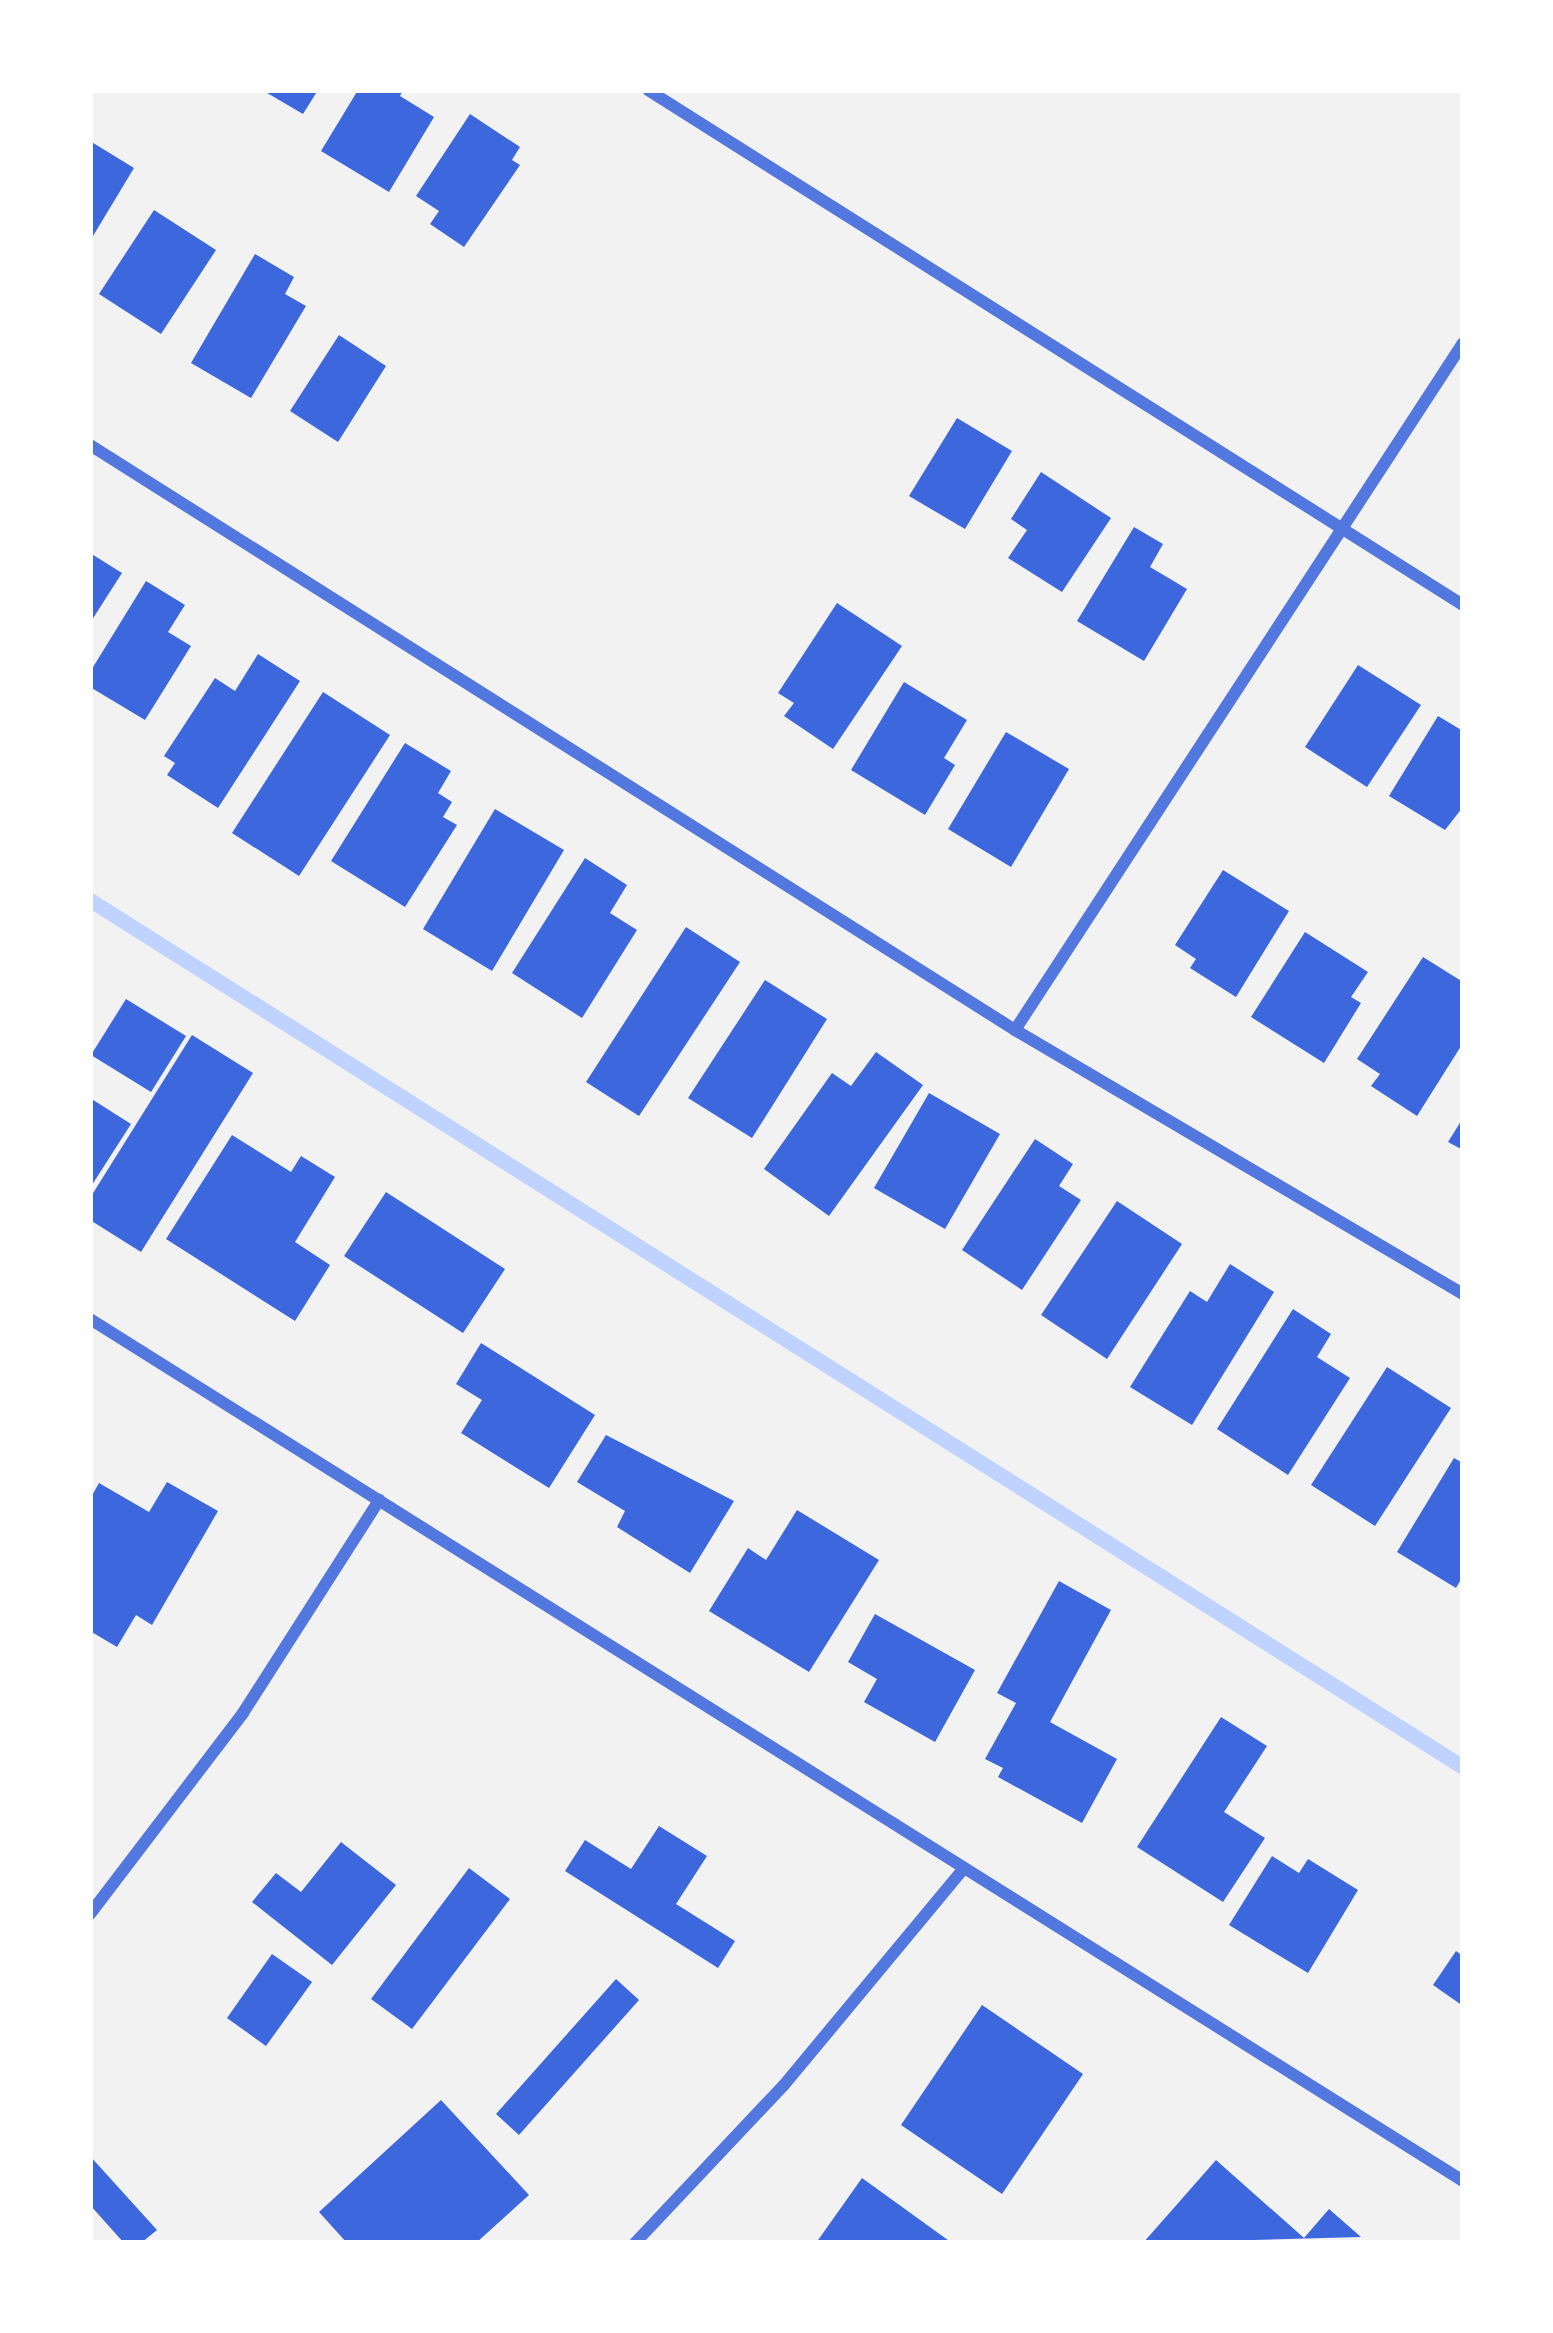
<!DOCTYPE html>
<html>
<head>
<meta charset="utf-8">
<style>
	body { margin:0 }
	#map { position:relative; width:1553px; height:2333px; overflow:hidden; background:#f2f2f2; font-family:"Exo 2",sans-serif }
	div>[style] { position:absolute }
	.stream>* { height:15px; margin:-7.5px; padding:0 7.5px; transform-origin:7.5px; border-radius:7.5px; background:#bfd3fe }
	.building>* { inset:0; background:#3d67dc }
	.minor>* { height:12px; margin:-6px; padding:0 6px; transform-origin:6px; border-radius:6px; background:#5277de }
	span { translate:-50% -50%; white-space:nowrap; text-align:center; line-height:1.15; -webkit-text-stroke:12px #fff; paint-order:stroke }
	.frame { position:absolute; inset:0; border:93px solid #fff; pointer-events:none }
</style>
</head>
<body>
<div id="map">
	<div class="stream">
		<i style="left:90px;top:900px;width:1624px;rotate:32.27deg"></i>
	</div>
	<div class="building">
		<i style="clip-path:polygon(262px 90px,318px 90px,303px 114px)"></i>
		<i style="clip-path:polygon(358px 90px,403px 90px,400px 96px,434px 117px,389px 192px,321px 151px)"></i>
		<i style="clip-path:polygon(470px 114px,520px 147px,512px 160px,520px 165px,464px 247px,430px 224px,439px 211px,416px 196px)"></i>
		<i style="clip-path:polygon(90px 141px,134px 168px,90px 241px)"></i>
		<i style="clip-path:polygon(154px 210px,216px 250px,161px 334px,99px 294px)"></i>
		<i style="clip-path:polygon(255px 254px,294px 277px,285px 294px,306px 306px,251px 398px,191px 363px)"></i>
		<i style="clip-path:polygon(339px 335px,386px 366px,338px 442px,290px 411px)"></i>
		<i style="clip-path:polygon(957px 418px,1012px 451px,965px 529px,909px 496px)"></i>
		<i style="clip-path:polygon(1041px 472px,1111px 518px,1062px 592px,1008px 558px,1027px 530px,1011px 519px)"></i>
		<i style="clip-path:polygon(1134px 527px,1163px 544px,1150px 567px,1187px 589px,1144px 661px,1077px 621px)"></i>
		<i style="clip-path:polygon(90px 553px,122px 573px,90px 623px)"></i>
		<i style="clip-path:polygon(146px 581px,185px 605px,168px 632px,191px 646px,145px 720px,90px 687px,90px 672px)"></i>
		<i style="clip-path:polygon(837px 603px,902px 646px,833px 749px,784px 716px,794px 703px,778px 693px)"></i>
		<i style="clip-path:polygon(258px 654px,300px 681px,218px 808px,167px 775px,175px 763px,164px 756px,215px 678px,235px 691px)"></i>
		<i style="clip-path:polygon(1358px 665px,1421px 705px,1367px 787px,1305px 747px)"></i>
		<i style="clip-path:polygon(904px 682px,967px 720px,944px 758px,955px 765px,925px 815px,851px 770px)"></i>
		<i style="clip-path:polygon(323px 692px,390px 735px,299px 876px,232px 833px)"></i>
		<i style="clip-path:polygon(1438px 716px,1463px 731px,1463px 807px,1445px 830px,1389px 796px)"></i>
		<i style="clip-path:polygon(1006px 732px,1069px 769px,1011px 867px,948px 829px)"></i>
		<i style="clip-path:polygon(405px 743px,451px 771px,438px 793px,452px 802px,443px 817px,457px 825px,405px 907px,331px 861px)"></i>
		<i style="clip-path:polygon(495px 809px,564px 850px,492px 971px,423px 929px)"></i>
		<i style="clip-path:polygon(585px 858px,627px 885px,610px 913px,637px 930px,582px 1018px,512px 973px)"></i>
		<i style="clip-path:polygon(1223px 870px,1289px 911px,1236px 997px,1190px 968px,1196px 959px,1175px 945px)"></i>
		<i style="clip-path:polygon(686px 927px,740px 962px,639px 1116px,586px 1082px)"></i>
		<i style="clip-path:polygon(1305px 932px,1368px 972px,1351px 997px,1361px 1003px,1324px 1063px,1251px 1017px)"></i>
		<i style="clip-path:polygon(1423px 957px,1463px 982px,1463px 1043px,1417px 1116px,1371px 1086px,1380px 1074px,1357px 1059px)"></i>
		<i style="clip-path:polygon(765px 980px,827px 1019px,752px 1138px,688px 1098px)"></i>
		<i style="clip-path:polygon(126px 999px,186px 1036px,151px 1092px,91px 1055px)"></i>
		<i style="clip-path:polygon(192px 1035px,253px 1073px,141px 1252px,90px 1220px,90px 1198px)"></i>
		<i style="clip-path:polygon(876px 1052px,923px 1085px,829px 1216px,764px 1169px,832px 1073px,851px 1086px)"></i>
		<i style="clip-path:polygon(929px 1093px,1000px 1134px,945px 1229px,874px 1188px)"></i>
		<i style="clip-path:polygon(90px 1098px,131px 1124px,90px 1188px)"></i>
		<i style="clip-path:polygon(1463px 1118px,1463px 1150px,1448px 1142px)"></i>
		<i style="clip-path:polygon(232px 1135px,291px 1172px,301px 1156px,335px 1177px,295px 1242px,330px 1265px,295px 1321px,166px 1239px)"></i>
		<i style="clip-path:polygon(1035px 1139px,1073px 1164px,1059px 1186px,1081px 1200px,1022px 1290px,962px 1250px)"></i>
		<i style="clip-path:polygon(386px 1192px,505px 1269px,463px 1333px,344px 1256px)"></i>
		<i style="clip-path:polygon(1117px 1201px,1182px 1244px,1107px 1359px,1041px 1315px)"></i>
		<i style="clip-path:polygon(1230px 1264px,1274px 1292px,1192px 1425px,1130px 1387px,1190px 1291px,1207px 1302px)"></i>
		<i style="clip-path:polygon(1293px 1309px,1331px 1334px,1317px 1357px,1350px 1378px,1288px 1475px,1217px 1429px)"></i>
		<i style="clip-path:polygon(481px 1343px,595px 1415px,549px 1488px,461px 1433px,482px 1400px,456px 1384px)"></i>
		<i style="clip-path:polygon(1387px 1367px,1451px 1408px,1375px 1526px,1311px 1485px)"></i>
		<i style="clip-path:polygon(606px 1435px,734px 1501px,690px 1573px,617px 1527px,625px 1511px,577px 1482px)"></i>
		<i style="clip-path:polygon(1454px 1458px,1463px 1463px,1463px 1576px,1456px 1588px,1397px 1552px)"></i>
		<i style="clip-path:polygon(167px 1482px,218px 1511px,152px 1625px,136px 1615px,117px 1647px,90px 1631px,90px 1499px,99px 1483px,149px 1512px)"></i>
		<i style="clip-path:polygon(797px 1510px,879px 1560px,809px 1672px,709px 1611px,748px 1548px,766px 1560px)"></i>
		<i style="clip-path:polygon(1059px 1581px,1111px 1610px,1050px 1722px,1117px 1759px,1082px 1823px,998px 1777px,1003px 1768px,985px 1759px,1016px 1703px,997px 1693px)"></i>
		<i style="clip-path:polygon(875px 1614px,975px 1670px,935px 1742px,864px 1702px,877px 1679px,848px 1662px)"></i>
		<i style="clip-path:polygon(1221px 1717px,1267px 1746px,1224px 1812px,1265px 1838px,1223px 1902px,1137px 1847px)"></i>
		<i style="clip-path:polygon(659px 1826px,707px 1856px,676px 1904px,735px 1941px,718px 1968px,565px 1871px,585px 1840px,631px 1869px)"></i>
		<i style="clip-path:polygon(341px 1842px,396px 1885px,332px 1965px,252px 1902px,276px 1873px,301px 1892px)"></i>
		<i style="clip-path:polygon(1272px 1856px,1299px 1873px,1308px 1859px,1358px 1890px,1308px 1973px,1229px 1925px)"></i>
		<i style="clip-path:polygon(469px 1868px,510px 1899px,412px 2029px,371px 1999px)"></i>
		<i style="clip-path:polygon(1456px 1951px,1463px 1956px,1463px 2006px,1433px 1985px)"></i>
		<i style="clip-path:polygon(272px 1954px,312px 1982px,266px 2046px,227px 2018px)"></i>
		<i style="clip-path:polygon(616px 1979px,639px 2000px,519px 2135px,496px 2114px)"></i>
		<i style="clip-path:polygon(982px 2005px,1083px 2074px,1002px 2194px,901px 2125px)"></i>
		<i style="clip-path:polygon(441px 2100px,529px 2195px,476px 2243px,347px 2243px,319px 2212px)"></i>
		<i style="clip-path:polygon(90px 2156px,157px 2230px,141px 2243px,124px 2243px,90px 2205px)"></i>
		<i style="clip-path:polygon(1216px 2160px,1304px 2238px,1329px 2209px,1361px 2237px,1143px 2243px)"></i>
		<i style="clip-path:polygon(862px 2178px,952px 2243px,816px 2243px)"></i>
	</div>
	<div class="minor">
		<i style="left:648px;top:90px;width:964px;rotate:32.29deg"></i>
		<i style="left:90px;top:445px;width:1094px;rotate:32.31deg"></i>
		<i style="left:1015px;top:1030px;width:520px;rotate:30.51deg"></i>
		<i style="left:1015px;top:1030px;width:820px;rotate:-56.89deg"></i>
		<i style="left:90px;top:1319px;width:1621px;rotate:32.12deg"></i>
		<i style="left:90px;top:1914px;width:253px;rotate:-52.7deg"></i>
		<i style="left:243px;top:1713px;width:253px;rotate:-57.4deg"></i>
		<i style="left:635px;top:2243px;width:217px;rotate:-46.7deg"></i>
		<i style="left:784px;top:2085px;width:282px;rotate:-50.3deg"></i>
	</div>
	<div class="frame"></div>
</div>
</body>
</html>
